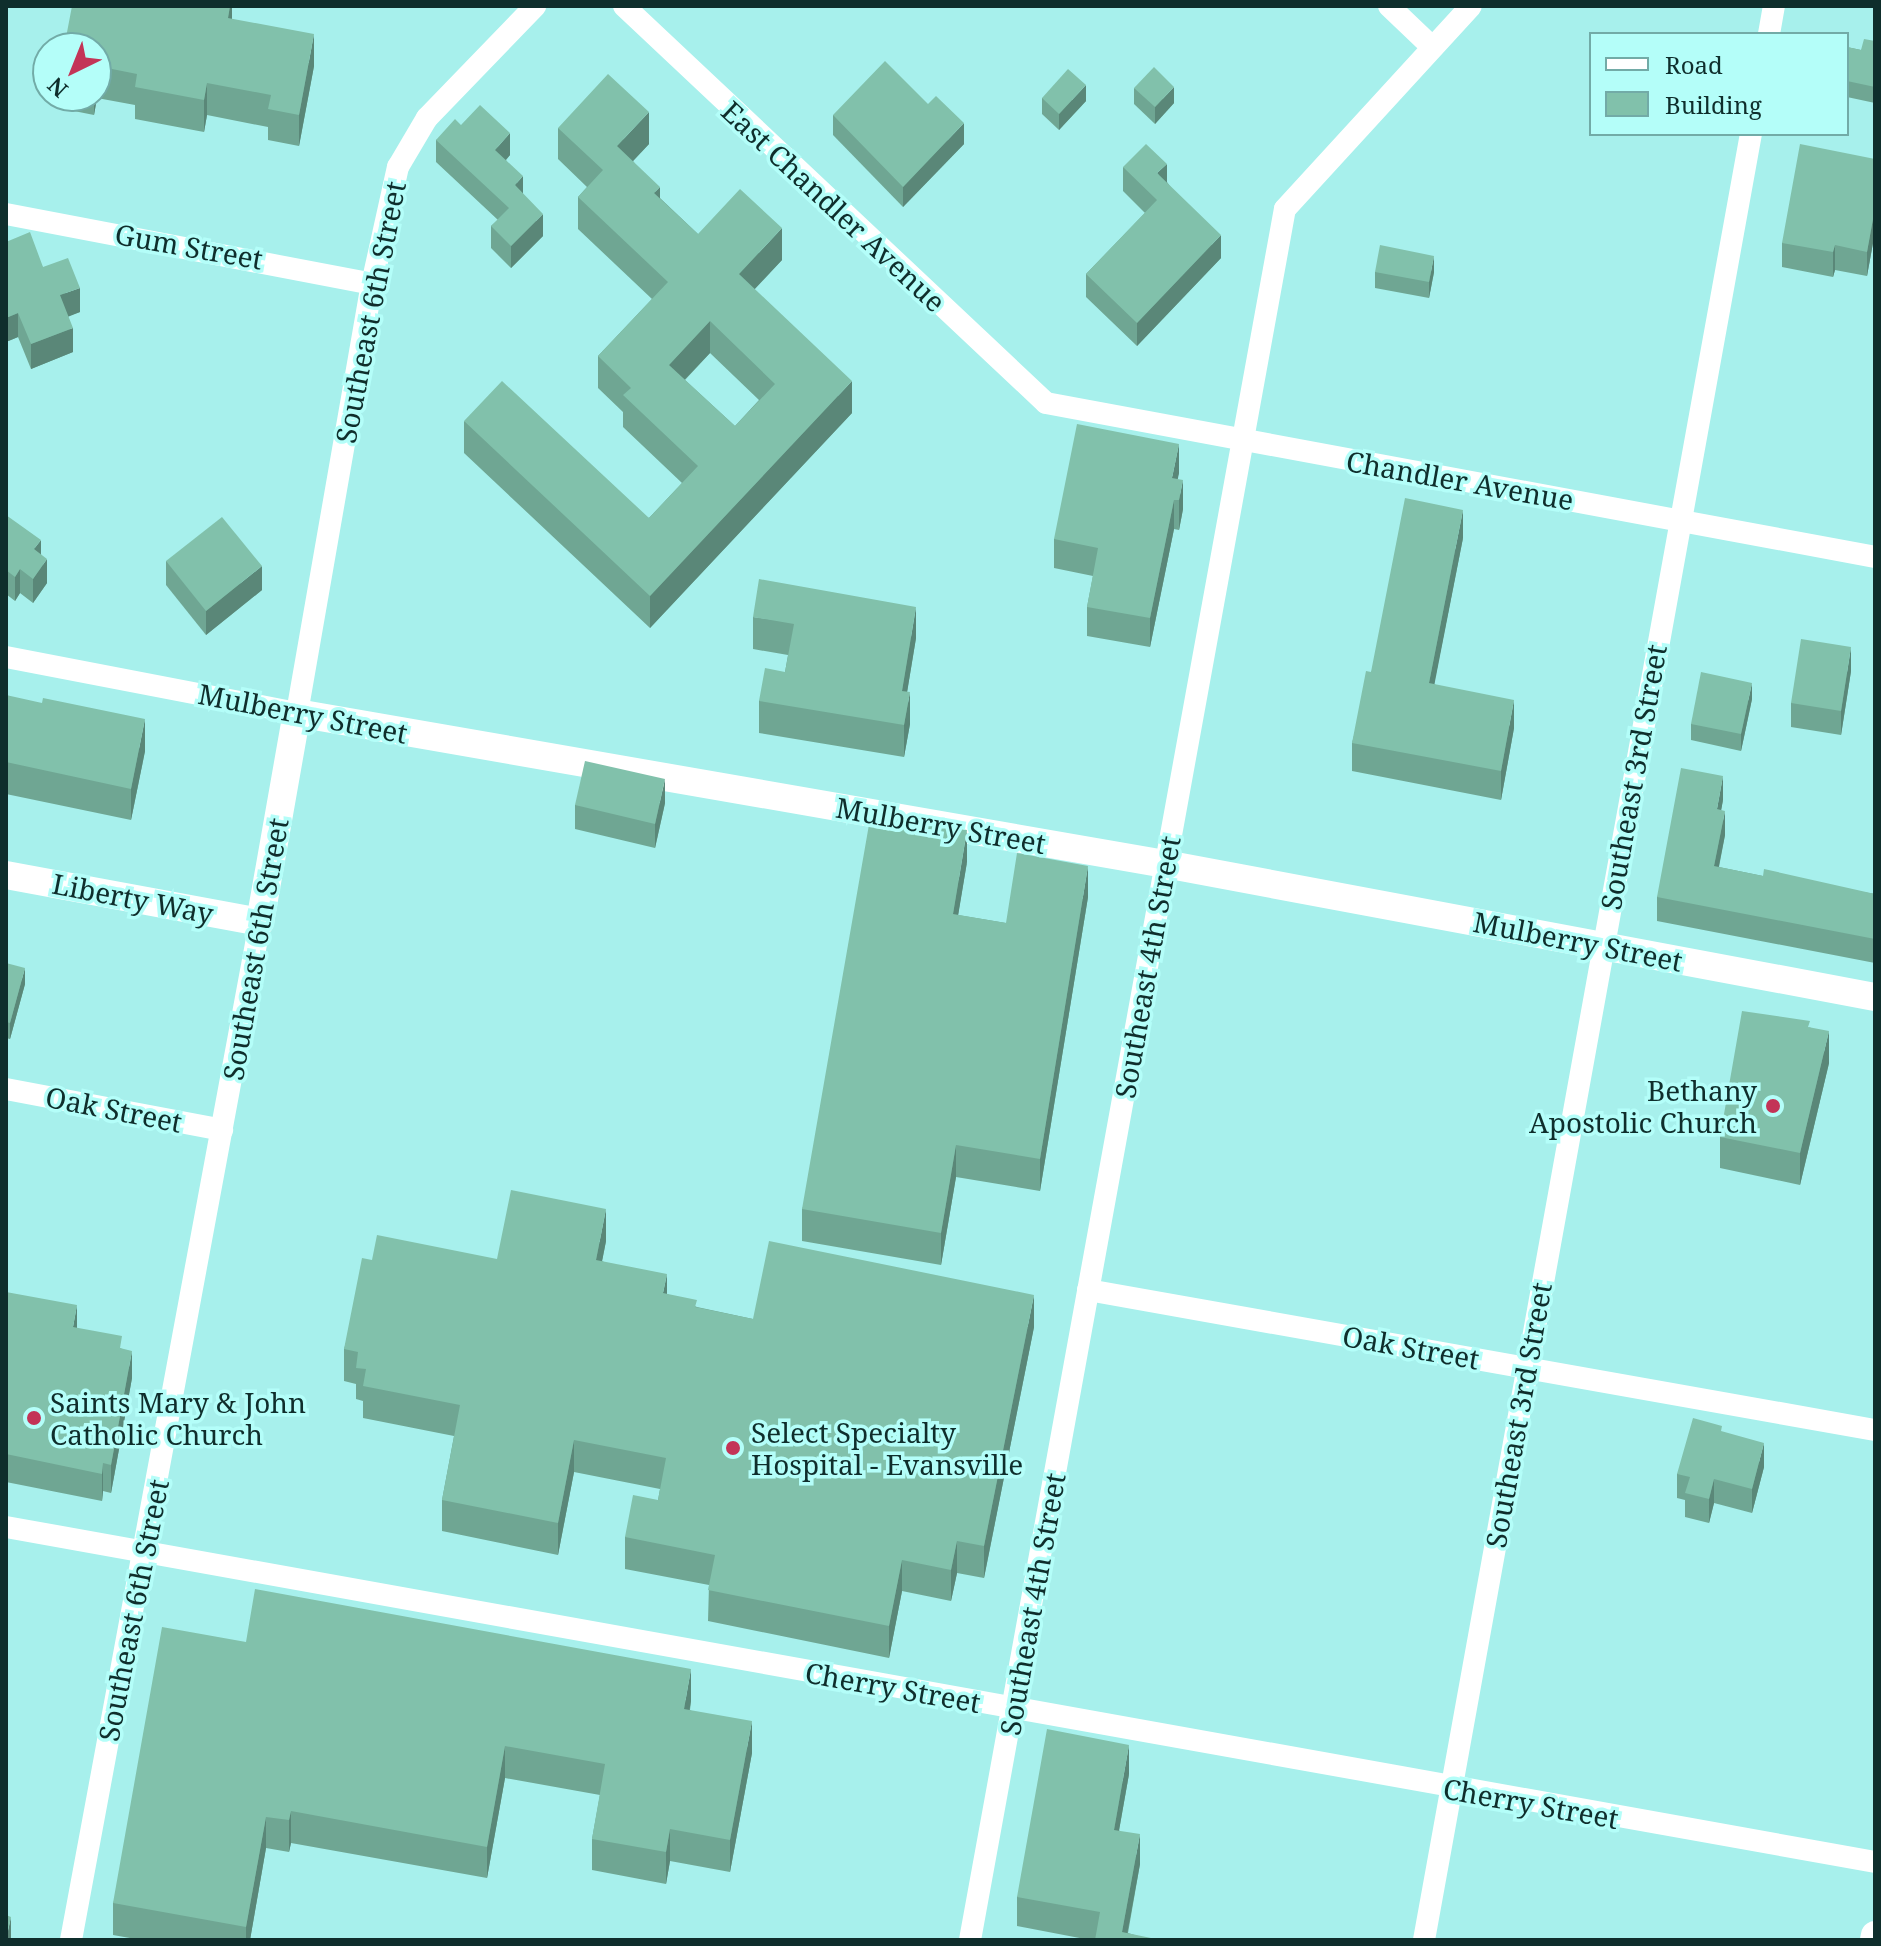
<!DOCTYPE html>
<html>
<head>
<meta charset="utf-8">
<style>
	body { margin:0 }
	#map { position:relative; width:1881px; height:1946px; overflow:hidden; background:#a7f0ec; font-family:"Noto Serif",serif }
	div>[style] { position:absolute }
	.minor>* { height:22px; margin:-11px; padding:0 11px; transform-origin:11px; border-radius:11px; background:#fff }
	.tertiary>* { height:28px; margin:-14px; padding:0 14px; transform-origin:14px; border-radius:14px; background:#fff }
	.wall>* { inset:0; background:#6fa693 }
	.shaded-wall>* { inset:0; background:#5a8778 }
	.building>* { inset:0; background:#81c1ab }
	.dots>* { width:22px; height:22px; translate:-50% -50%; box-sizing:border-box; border:4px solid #b4fef9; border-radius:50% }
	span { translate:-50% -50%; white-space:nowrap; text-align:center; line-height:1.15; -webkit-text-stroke:7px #b4fef9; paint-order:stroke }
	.street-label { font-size:28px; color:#0f2e2c }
	.poi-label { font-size:28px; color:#0f2e2c }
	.right { translate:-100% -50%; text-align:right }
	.left { translate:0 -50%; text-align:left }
	.frame { position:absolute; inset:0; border:8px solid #0f2e2c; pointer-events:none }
	.legend { position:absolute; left:1589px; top:32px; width:260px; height:104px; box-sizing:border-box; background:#b4fef9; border:2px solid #72aba7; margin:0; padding:10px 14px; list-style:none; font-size:24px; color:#0f2e2c }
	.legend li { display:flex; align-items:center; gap:16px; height:40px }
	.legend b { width:40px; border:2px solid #72aba7 }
	.north { position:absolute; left:32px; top:32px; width:80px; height:80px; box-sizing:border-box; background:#b4fef9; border:2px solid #72aba7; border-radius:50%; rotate:223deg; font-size:22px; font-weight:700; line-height:32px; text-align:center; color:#0f2e2c }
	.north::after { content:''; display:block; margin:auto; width:28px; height:36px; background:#c33457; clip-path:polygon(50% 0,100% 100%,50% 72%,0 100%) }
</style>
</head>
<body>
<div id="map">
	<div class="minor">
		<i style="left:624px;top:6px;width:579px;rotate:43.25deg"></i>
		<i style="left:1046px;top:403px;width:843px;rotate:10.52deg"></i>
		<i style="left:1389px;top:6px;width:59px;rotate:43.6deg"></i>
		<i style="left:1769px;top:34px;width:28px;rotate:-80deg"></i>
		<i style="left:6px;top:214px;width:373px;rotate:10.8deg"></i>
		<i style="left:6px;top:657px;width:296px;rotate:10.9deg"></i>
		<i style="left:297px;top:713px;width:436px;rotate:-80.1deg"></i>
		<i style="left:372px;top:284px;width:120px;rotate:-77.5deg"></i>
		<i style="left:398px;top:167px;width:57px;rotate:-59.4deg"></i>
		<i style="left:427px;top:118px;width:156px;rotate:-46deg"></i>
		<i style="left:6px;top:1089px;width:220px;rotate:10.7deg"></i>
		<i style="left:1088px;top:1290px;width:799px;rotate:10.09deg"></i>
		<i style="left:6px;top:1527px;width:1899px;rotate:10.16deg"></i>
		<i style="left:71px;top:1940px;width:1035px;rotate:-79.48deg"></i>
		<i style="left:970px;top:1940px;width:1759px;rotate:-79.69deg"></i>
		<i style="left:1285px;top:209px;width:275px;rotate:-47.5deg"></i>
		<i style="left:1424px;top:1940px;width:1835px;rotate:-79.74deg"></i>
	</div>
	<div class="tertiary">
		<i style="left:6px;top:875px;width:258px;rotate:10.5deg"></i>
		<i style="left:260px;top:922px;width:212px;rotate:-80deg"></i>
		<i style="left:297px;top:713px;width:881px;rotate:9.87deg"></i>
		<i style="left:1165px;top:864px;width:722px;rotate:10.61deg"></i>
		<i style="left:1874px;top:1940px;width:5px;rotate:-79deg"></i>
	</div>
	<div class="wall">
		<i style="clip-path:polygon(232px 6px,232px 19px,314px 66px,299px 146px,268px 140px,268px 127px,207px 115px,204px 132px,135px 119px,135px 105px,97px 98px,94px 115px,59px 108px,59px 96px,96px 96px,96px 48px)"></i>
		<i style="clip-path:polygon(1875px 41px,1875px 103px,1847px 97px,1847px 47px,1861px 50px)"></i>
		<i style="clip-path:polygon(1134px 88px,1174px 103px,1155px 124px,1134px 104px)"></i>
		<i style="clip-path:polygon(1042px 98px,1086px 101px,1059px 130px,1042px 114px)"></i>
		<i style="clip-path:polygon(833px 115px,964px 144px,903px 207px,833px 135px)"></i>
		<i style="clip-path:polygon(461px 125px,510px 155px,506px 160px,543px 236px,511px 268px,491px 248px,491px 226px,498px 220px,436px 162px,436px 140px)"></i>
		<i style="clip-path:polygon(evenodd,558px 128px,649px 144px,633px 161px,660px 198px,698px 234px,782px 260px,754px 289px,852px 413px,650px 628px,464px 453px,464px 421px,649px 518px,682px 483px,623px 427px,623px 412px,598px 388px,598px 356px,652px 299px,578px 229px,578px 197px,587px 187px,558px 159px,558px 128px,710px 353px,759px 400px,735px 426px,685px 380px,710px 353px)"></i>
		<i style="clip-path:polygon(1875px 159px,1875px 232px,1867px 276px,1835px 270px,1833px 277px,1782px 267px,1782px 243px)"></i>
		<i style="clip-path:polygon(1123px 167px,1167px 182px,1221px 258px,1137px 346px,1086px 297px,1086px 274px,1145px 213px,1123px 191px)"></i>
		<i style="clip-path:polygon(6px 242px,43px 267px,80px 312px,68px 316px,73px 352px,31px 369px,18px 337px,6px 342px)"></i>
		<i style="clip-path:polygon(1375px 272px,1434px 272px,1429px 298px,1375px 288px)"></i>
		<i style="clip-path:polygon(1179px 473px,1177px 479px,1183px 509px,1179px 530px,1174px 529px,1150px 647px,1087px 636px,1087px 607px,1093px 576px,1054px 568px,1054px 539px)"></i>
		<i style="clip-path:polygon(6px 515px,41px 554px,47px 583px,33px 603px,20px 593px,15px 601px,6px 594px)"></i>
		<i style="clip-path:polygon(1463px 538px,1434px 684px,1514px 728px,1501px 800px,1352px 771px,1352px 743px,1371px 672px)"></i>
		<i style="clip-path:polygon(166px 561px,262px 590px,206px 635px,166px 585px)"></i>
		<i style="clip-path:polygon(753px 617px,916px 638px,907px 692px,910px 724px,904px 757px,759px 733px,759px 701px,785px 672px,788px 655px,753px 649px)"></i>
		<i style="clip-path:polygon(1851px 671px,1841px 735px,1791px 727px,1791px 703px)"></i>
		<i style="clip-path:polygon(6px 695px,145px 751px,131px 820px,6px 794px)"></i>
		<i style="clip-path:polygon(1752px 699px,1741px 751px,1691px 740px,1691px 724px)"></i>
		<i style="clip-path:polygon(1723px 800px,1721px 810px,1725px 835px,1719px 867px,1763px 876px,1875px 894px,1875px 963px,1657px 921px,1657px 897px)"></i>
		<i style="clip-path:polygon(665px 803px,655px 848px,575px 829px,575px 805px)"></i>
		<i style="clip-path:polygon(967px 862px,958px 915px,1006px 923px,1088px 897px,1040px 1191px,956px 1177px,941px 1265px,802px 1241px,802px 1209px)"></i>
		<i style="clip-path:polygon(6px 963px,25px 984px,10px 1039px,6px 1038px)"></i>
		<i style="clip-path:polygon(1810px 1027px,1829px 1063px,1800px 1185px,1720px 1168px,1720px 1137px)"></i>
		<i style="clip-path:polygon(606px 1241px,602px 1261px,667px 1294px,697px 1307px,753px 1319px,1034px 1327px,984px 1578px,957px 1573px,951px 1601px,902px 1591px,889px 1658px,708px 1621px,709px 1585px,625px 1569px,625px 1537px,658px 1500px,660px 1489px,574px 1472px,558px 1555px,442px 1531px,442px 1500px,454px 1436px,363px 1418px,363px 1401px,356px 1399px,356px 1384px,344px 1381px,344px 1349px,372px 1260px,497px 1259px)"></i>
		<i style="clip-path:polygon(6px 1292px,77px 1328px,122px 1349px,132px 1378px,111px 1493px,103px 1491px,102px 1501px,6px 1482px)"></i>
		<i style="clip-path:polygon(1722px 1432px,1764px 1467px,1752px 1513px,1714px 1503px,1709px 1523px,1685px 1517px,1685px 1500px,1677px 1498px,1677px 1474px)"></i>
		<i style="clip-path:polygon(246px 1642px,691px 1701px,690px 1710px,752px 1753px,730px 1872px,670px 1861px,666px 1884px,592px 1870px,592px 1839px,600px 1795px,505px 1778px,487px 1878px,291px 1843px,289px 1852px,266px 1848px,250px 1940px,141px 1940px,113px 1935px,113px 1903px)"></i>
		<i style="clip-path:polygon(1129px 1774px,1119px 1830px,1140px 1864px,1128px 1933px,1151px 1940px,1090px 1940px,1017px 1926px,1017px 1897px)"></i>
	</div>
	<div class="shaded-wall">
		<i style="clip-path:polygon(230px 6px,232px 6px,232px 29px,228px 18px)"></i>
		<i style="clip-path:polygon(314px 34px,314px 66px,299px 146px,299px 115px)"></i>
		<i style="clip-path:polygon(97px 66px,97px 98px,94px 115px,94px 96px,96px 96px)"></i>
		<i style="clip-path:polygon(207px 83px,207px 115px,204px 132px,204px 100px)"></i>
		<i style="clip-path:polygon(1086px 85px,1086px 101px,1059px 130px,1059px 114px)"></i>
		<i style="clip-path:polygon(1174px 87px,1174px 103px,1155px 124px,1155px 107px)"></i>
		<i style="clip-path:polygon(649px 112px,649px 144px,617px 178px,617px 146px)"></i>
		<i style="clip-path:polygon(964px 123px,964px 144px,903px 207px,903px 187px)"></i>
		<i style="clip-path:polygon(510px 133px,510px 155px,495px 172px,495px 150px)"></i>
		<i style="clip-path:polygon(1167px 164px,1167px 187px,1157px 173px)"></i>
		<i style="clip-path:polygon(523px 176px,523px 198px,515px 185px)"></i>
		<i style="clip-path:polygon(660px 187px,660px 219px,654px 193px)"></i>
		<i style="clip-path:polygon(1875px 208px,1875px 232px,1867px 276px,1867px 252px)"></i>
		<i style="clip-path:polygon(543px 214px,543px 236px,511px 268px,511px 246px)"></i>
		<i style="clip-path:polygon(782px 228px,782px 260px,739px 306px,739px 274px)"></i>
		<i style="clip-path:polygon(1221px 235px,1221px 258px,1137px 346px,1137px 323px)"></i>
		<i style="clip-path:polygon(1835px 245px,1835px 270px,1833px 277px,1833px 252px)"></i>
		<i style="clip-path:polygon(1434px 256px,1434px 272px,1429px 298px,1429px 282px)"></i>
		<i style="clip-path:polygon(80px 288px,80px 312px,60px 320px,60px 295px)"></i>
		<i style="clip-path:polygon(18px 313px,18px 337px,6px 342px,6px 318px)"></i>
		<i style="clip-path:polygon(710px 321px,710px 353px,669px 396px,669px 365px)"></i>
		<i style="clip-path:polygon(73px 328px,73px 352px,31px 369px,31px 344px)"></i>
		<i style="clip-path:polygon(852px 381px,852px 413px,650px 628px,650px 596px)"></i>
		<i style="clip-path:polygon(1179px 444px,1179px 473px,1172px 507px,1172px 478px)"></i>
		<i style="clip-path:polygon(1183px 480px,1183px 509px,1179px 530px,1179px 500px)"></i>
		<i style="clip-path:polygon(1174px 500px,1174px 529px,1150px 647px,1150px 618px)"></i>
		<i style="clip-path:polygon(1463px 510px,1463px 538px,1429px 712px,1429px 683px)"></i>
		<i style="clip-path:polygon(41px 540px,41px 565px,34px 549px)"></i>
		<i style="clip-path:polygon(47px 559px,47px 583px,33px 603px,33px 579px)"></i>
		<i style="clip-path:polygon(262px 566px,262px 590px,206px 635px,206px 611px)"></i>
		<i style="clip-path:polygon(20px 569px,20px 593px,15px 601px,15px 577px)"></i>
		<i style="clip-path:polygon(916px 607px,916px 638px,902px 723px,902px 691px)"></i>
		<i style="clip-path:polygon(1851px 647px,1851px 671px,1841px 735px,1841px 711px)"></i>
		<i style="clip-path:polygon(1752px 683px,1752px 699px,1741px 751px,1741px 734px)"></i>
		<i style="clip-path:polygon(910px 692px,910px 724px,904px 757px,904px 725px)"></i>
		<i style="clip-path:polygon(1514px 700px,1514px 728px,1501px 800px,1501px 771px)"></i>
		<i style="clip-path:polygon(145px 719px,145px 751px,131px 820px,131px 789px)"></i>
		<i style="clip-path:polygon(1723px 776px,1723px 800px,1717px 833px,1717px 809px)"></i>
		<i style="clip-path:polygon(665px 779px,665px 803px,655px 848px,655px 824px)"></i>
		<i style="clip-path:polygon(1725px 811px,1725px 835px,1714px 890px,1714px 866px)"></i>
		<i style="clip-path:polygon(967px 830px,967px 862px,953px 946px,953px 914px)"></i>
		<i style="clip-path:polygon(1088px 866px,1088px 897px,1040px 1191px,1040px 1159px)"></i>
		<i style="clip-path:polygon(25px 968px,25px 984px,10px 1039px,10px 1023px)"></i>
		<i style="clip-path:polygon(1829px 1031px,1829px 1063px,1800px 1185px,1800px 1153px)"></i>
		<i style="clip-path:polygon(956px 1145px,956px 1177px,941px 1265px,941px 1233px)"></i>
		<i style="clip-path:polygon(606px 1209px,606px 1241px,596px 1292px,596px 1260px)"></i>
		<i style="clip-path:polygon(667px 1274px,667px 1306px,663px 1293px)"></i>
		<i style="clip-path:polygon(1034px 1295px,1034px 1327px,984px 1578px,984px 1546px)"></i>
		<i style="clip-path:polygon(77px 1305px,77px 1333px,73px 1327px)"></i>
		<i style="clip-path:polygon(132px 1351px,132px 1378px,111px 1493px,111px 1465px)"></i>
		<i style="clip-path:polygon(574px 1440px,574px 1472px,558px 1555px,558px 1523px)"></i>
		<i style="clip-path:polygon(1764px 1443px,1764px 1467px,1752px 1513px,1752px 1489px)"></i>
		<i style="clip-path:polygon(103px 1463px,103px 1491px,102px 1501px,102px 1474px)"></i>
		<i style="clip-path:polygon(1714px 1479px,1714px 1503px,1709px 1523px,1709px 1499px)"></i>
		<i style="clip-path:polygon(957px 1541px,957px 1573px,951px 1601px,951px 1570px)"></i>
		<i style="clip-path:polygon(902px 1560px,902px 1591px,889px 1658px,889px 1626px)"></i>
		<i style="clip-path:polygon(691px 1669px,691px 1701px,684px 1740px,684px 1709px)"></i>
		<i style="clip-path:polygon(752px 1721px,752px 1753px,730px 1872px,730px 1840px)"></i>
		<i style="clip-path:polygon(1129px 1745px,1129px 1774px,1114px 1859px,1114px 1830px)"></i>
		<i style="clip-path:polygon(505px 1746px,505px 1778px,487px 1878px,487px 1847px)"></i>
		<i style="clip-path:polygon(291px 1811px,291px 1843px,289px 1852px,289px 1820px)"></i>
		<i style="clip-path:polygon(266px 1817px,266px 1848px,250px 1940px,246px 1940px,246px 1927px)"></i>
		<i style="clip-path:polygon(670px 1829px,670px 1861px,666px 1884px,666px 1852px)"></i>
		<i style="clip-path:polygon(1140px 1834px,1140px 1864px,1126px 1940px,1122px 1932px)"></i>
		<i style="clip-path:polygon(11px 1917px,11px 1940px,6px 1940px)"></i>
	</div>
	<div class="building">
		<i style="clip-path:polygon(72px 6px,230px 6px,228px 18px,314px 34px,299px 115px,268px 109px,271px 95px,207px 83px,204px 100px,135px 87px,137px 74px,97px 66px,96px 73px,96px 48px,64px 48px)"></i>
		<i style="clip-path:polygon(1864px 39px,1875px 41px,1875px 87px,1847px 81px,1847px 47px,1861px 50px)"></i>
		<i style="clip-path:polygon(885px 61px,928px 104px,936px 96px,964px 123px,903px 187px,833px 115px)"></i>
		<i style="clip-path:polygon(1154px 67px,1174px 87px,1155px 107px,1134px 88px)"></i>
		<i style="clip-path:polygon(1068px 69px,1086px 85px,1059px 114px,1042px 98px)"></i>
		<i style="clip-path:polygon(evenodd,608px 74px,649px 112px,617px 146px,660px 187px,654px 193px,698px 234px,740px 189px,782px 228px,739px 274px,852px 381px,650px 596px,464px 421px,502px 381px,649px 518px,698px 466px,623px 395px,631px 388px,598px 356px,668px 282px,578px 197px,603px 170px,558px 128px,608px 74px,710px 321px,775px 384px,735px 426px,669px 365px,710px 321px)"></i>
		<i style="clip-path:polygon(480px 105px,510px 133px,495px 150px,523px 176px,515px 185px,543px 214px,511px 246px,491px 226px,509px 208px,436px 140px,455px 119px,461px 125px)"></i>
		<i style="clip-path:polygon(1146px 144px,1167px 164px,1157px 173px,1221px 235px,1137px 323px,1086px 274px,1157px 200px,1123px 167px)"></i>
		<i style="clip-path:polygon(1800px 144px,1875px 159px,1875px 208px,1867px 252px,1835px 245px,1833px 252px,1782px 243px)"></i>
		<i style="clip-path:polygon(30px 232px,43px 267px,68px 258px,80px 288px,60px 295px,73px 328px,31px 344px,18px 313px,6px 318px,6px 242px)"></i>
		<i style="clip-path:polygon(1380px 245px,1434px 256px,1429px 282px,1375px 272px)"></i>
		<i style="clip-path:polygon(1077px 424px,1179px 444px,1172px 478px,1183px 480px,1179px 500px,1174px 500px,1150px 618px,1087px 607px,1098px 548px,1054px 539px)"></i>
		<i style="clip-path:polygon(1405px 498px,1463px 510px,1429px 683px,1514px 700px,1501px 771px,1352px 743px,1366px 671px,1371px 672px)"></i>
		<i style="clip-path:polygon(6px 515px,41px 540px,34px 549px,47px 559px,33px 579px,20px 569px,15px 577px,6px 570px)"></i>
		<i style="clip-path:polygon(222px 517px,262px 566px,206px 611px,166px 561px)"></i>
		<i style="clip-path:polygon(759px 579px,916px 607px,902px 691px,910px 692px,904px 725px,759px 701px,765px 668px,785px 672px,794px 624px,753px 617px)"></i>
		<i style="clip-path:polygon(1801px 639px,1851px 647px,1841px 711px,1791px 703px)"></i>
		<i style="clip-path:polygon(1701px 672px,1752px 683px,1741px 734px,1691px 724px)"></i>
		<i style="clip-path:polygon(6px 695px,42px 703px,43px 698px,145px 719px,131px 789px,6px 762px)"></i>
		<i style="clip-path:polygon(585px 761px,665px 779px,655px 824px,575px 805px)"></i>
		<i style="clip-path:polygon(1681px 768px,1723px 776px,1717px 809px,1725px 811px,1714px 866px,1763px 876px,1764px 869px,1875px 894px,1875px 939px,1657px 897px)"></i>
		<i style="clip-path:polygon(871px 813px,967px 830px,953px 914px,1006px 923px,1017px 853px,1088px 866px,1040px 1159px,956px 1145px,941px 1233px,802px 1209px)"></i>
		<i style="clip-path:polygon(6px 963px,25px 968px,10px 1023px,6px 1022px)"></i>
		<i style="clip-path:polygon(1742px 1011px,1810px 1021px,1808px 1027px,1829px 1031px,1800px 1153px,1720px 1137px)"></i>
		<i style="clip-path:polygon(511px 1190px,606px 1209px,596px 1260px,667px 1274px,663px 1293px,697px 1300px,695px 1307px,753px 1319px,769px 1241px,1034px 1295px,984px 1546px,957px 1541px,951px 1570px,902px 1560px,889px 1626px,708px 1590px,715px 1555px,625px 1537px,633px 1495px,658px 1500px,666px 1458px,574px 1440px,558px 1523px,442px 1500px,460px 1405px,363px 1386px,366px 1369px,356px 1368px,358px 1352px,344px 1349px,362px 1258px,372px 1260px,377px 1235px,497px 1259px)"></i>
		<i style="clip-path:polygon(6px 1292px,77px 1305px,73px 1327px,122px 1336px,120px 1348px,132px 1351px,111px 1465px,103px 1463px,102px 1474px,6px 1454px)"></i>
		<i style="clip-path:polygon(1693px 1418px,1722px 1426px,1721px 1431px,1764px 1443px,1752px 1489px,1714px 1479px,1709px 1499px,1685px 1493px,1690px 1477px,1677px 1474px)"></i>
		<i style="clip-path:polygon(255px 1589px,691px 1669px,684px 1709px,752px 1721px,730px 1840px,670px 1829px,666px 1852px,592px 1839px,605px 1764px,505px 1746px,487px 1847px,291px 1811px,289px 1820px,266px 1817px,246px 1927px,113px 1903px,162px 1627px,246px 1642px)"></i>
		<i style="clip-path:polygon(1047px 1729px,1129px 1745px,1114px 1830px,1140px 1834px,1122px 1932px,1151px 1938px,1151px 1940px,1095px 1940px,1100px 1912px,1017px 1897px)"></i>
		<i style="clip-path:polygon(6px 1915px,11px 1917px,6px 1939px)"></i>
	</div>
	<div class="dots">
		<i style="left:1773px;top:1106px;background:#c33457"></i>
		<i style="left:34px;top:1418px;background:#c33457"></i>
		<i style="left:733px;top:1448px;background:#c33457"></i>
	</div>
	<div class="street-label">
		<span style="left:834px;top:206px;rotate:43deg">East Chandler Avenue</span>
		<span style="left:189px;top:246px;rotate:10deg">Gum Street</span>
		<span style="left:370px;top:312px;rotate:-79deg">Southeast 6th Street</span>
		<span style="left:1460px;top:480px;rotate:10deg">Chandler Avenue</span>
		<span style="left:303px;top:713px;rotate:11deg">Mulberry Street</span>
		<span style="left:1633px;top:777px;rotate:-80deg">Southeast 3rd Street</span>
		<span style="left:941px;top:825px;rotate:10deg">Mulberry Street</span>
		<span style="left:133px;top:898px;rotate:11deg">Liberty Way</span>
		<span style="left:1578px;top:941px;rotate:11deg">Mulberry Street</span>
		<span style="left:255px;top:949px;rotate:-80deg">Southeast 6th Street</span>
		<span style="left:1147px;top:967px;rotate:-80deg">Southeast 4th Street</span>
		<span style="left:114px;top:1109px;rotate:11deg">Oak Street</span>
		<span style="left:1411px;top:1347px;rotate:10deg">Oak Street</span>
		<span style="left:1518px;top:1415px;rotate:-80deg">Southeast 3rd Street</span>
		<span style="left:1032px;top:1604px;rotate:-80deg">Southeast 4th Street</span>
		<span style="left:133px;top:1610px;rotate:-79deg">Southeast 6th Street</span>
		<span style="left:893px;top:1687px;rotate:10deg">Cherry Street</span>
		<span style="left:1531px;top:1803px;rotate:10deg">Cherry Street</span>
	</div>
	<div class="poi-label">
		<span class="right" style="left:1757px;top:1106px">Bethany<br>Apostolic Church</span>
		<span class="left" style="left:50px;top:1418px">Saints Mary &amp; John<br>Catholic Church</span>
		<span class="left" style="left:751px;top:1448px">Select Specialty<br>Hospital - Evansville</span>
	</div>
	<div class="frame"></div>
	<ul class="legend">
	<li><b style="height:10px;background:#fff"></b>Road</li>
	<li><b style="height:22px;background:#81c1ab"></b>Building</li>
	</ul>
	<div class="north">N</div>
</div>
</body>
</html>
